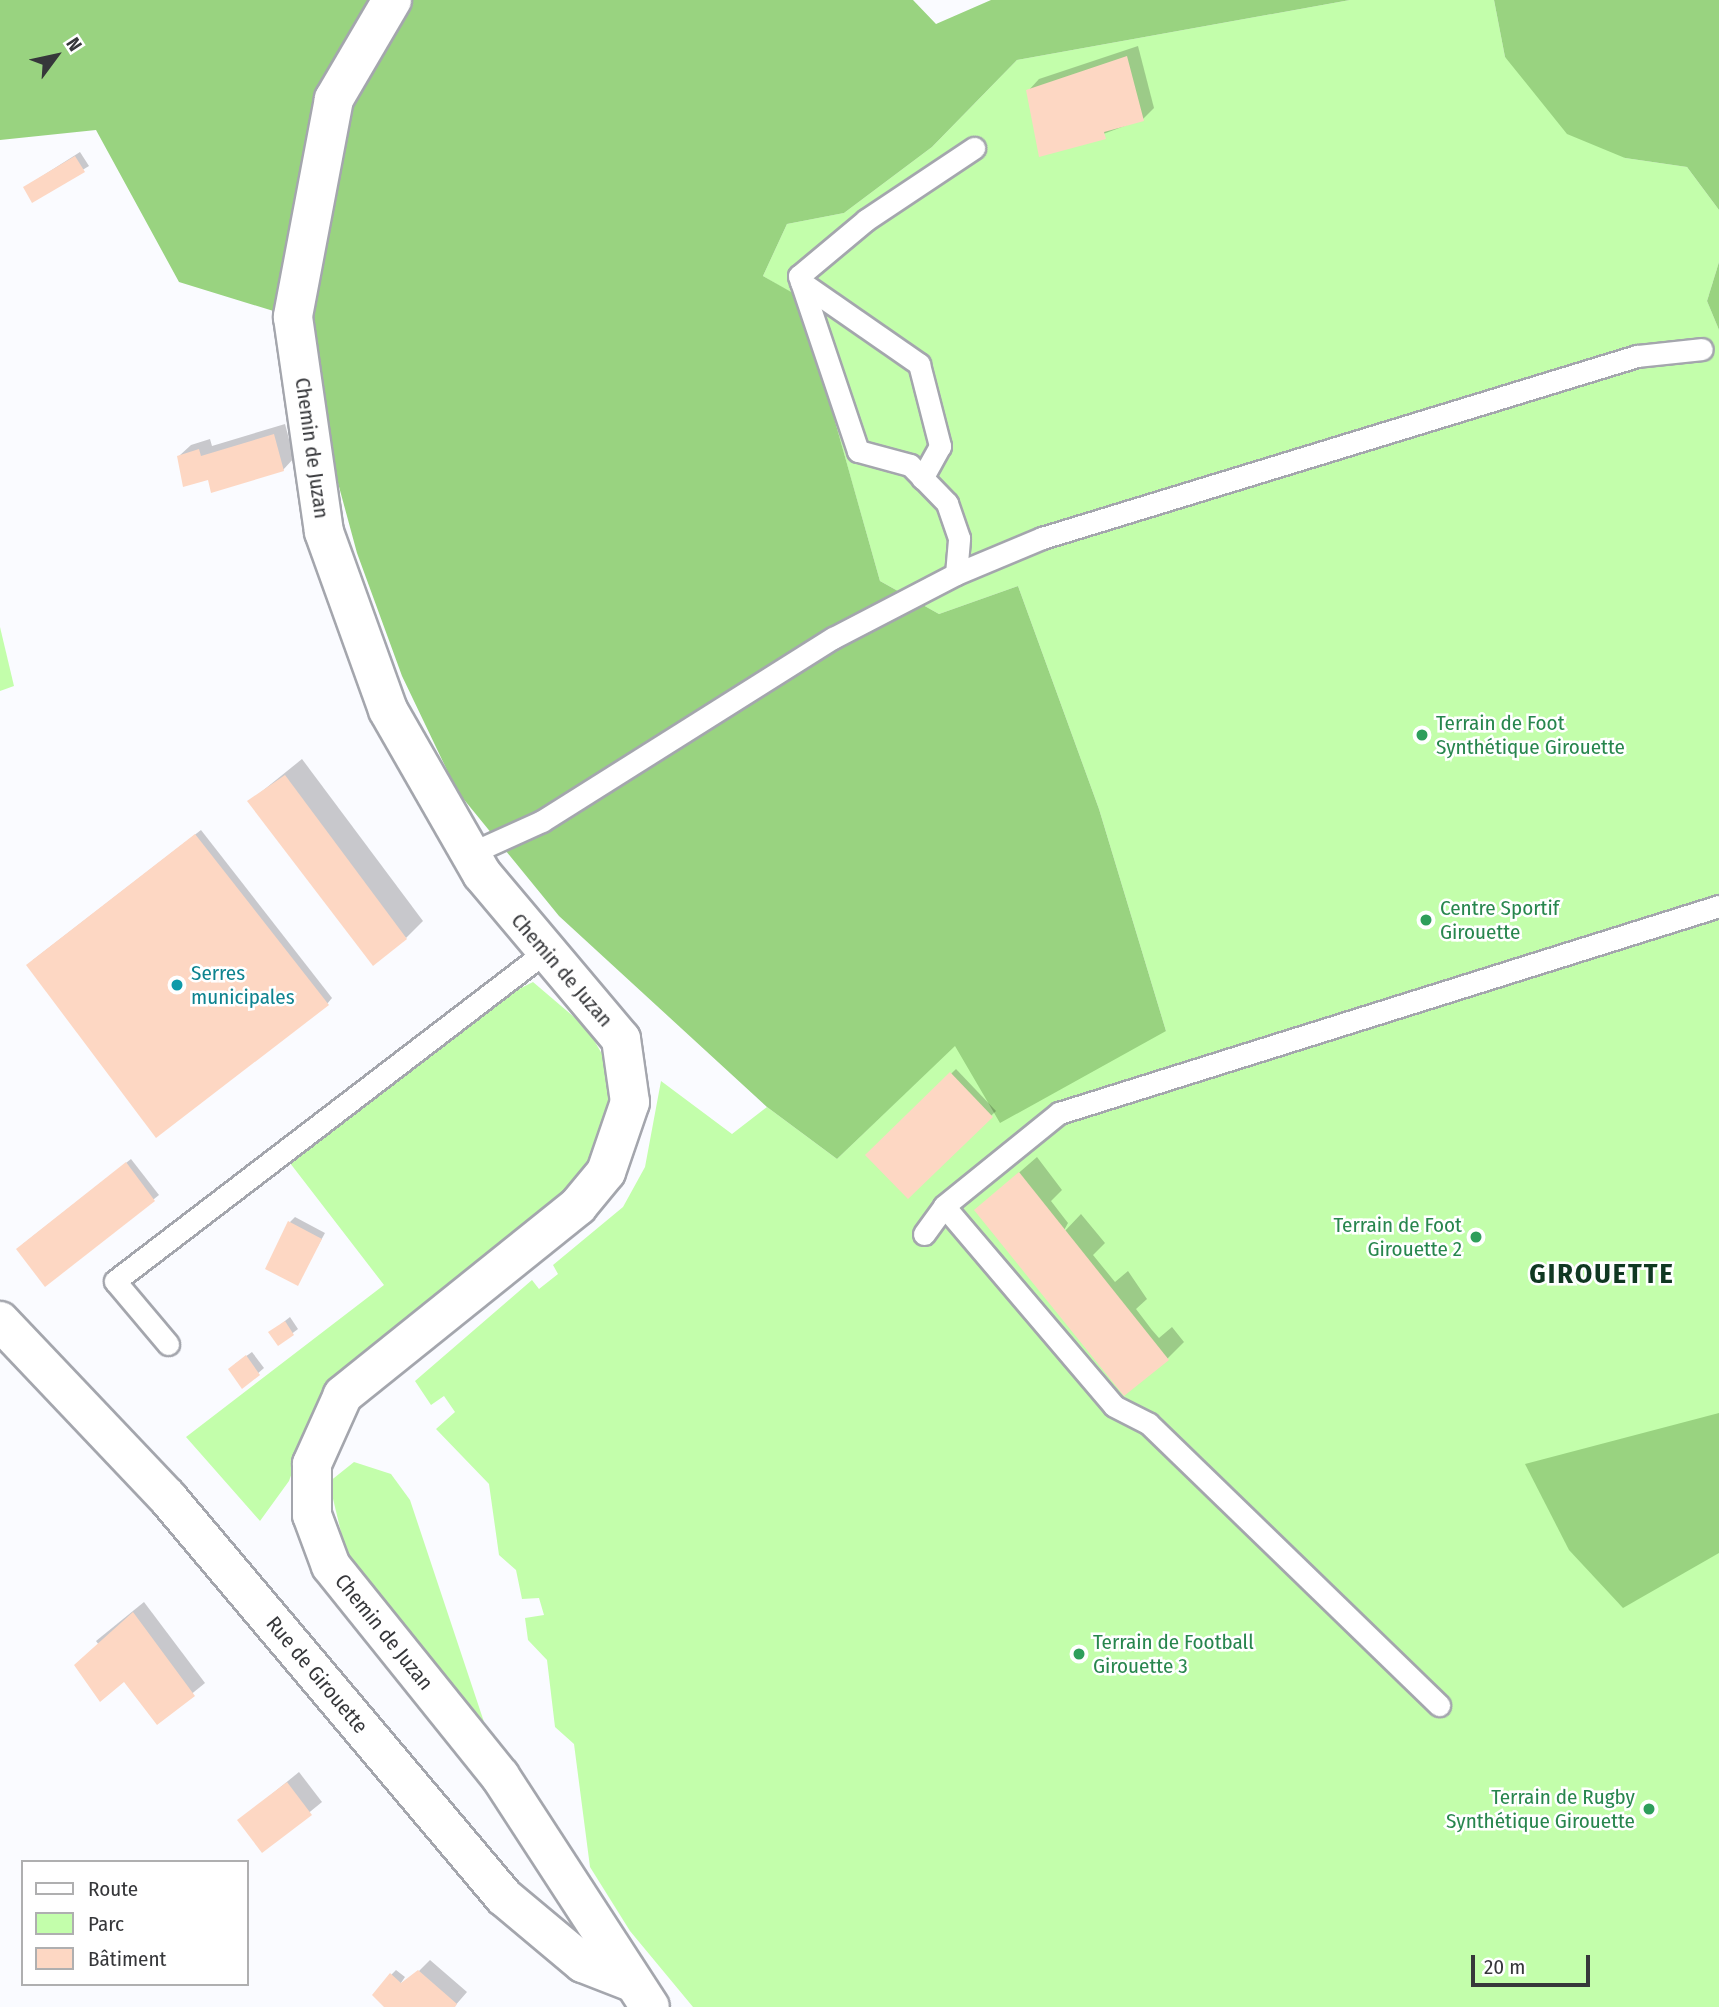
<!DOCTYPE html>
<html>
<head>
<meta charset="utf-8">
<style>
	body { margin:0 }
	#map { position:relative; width:1719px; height:2007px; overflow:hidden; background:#fafbff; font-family:"Fira Sans Condensed",sans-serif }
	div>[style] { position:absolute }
	.green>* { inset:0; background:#c3feab }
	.forest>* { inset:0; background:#99d380 }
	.shadow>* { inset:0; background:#0003 }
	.building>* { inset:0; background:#fdd7c3 }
	.roads { filter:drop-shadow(2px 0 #a4a6ad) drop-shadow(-2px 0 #a4a6ad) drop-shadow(0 2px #a4a6ad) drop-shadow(0 -2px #a4a6ad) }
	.service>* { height:21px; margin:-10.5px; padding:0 10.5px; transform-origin:10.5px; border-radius:10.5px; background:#fff }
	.minor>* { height:38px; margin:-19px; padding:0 19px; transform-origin:19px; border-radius:19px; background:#fff }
	.dots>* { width:19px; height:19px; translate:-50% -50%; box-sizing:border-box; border:4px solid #fff; border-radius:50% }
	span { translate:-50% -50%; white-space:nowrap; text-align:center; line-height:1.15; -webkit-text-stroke:5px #fff; paint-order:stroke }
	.street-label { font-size:21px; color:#36373a }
	.leisure-label { font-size:21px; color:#27864d }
	.left { translate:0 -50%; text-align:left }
	.right { translate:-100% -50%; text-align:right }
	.culture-label { font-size:21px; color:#0d838f }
	.district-label { font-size:28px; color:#103822; font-weight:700; letter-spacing:2px }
	.legend { position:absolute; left:21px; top:1860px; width:228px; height:126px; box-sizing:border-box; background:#fff; border:2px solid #afafb0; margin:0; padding:9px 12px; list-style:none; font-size:21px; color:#36373a }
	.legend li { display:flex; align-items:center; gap:14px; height:35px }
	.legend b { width:35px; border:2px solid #afafb0 }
	.north { position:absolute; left:21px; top:21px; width:70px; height:70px; -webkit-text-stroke:5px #fff; paint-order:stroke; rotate:57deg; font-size:19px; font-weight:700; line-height:28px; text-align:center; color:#36373a }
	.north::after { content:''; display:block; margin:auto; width:24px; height:32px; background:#36373a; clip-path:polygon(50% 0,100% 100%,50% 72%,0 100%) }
	.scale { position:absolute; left:1471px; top:1955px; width:119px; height:32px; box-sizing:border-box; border:4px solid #36373a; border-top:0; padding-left:9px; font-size:21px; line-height:24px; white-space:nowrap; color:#36373a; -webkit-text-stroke:5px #fff; paint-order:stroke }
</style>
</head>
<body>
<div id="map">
	<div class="green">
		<i style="clip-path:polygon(1350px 0,1494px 0,1505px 57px,1625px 158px,1687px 167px,1719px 210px,1719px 262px,1707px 301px,1719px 330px,1719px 2007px,693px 2007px,630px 1931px,590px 1867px,574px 1744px,555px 1727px,547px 1660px,528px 1640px,525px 1618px,544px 1615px,539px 1598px,522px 1599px,516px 1570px,499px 1555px,489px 1484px,436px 1429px,455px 1412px,444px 1396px,431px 1405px,415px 1381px,532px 1280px,539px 1289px,558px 1274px,553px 1265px,623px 1207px,645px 1167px,661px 1081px,732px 1134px,767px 1107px,837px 1159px,955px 1045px,1166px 1031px,1099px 809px,1018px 586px,939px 614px,880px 581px,800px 298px,763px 276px,787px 224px,844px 213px,932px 147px,1017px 60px)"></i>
		<i style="clip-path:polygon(0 627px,14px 686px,0 691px)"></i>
		<i style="clip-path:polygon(533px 982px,587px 1028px,602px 1054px,609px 1102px,595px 1153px,562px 1194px,355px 1358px,319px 1397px,289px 1481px,260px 1521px,186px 1437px,384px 1285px,290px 1163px,495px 1001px)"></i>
		<i style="clip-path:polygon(354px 1462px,391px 1474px,410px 1500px,484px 1722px,346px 1553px,329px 1482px)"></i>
	</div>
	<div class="forest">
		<i style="clip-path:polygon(0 0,913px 0,936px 24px,991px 0,1350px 0,1017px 60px,932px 147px,844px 213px,787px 224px,763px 276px,800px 297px,880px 581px,939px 614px,1018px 586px,1099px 809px,1166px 1031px,1000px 1123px,955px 1046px,837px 1159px,767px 1107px,559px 916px,457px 791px,402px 676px,357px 553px,293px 317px,179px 282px,96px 130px,0 140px)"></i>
		<i style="clip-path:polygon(1494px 0,1719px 0,1719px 210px,1687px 167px,1625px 158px,1567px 134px,1505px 57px)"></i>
		<i style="clip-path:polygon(1719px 262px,1719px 330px,1707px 301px)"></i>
		<i style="clip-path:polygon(1719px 1413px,1719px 1553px,1623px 1608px,1569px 1550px,1525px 1464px)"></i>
	</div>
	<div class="shadow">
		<i style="clip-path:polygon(1138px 46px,1154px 108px,1143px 119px,1069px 147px,1028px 91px,1039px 79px)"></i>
		<i style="clip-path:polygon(80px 152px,89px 166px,33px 200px,25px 187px)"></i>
		<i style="clip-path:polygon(285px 424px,294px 458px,283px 470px,210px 478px,179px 456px,191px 445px,210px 439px,212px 446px)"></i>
		<i style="clip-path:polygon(302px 759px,423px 921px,406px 938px,250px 801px)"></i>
		<i style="clip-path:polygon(201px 830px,332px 998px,327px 1004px,33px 960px)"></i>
		<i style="clip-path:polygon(956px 1069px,996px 1111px,908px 1196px,868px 1155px)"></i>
		<i style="clip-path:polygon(1037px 1157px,1062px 1190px,1051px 1201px,1068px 1223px,1062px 1234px,1081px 1214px,1105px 1243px,1093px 1255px,1115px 1282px,1128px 1271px,1147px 1299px,1136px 1309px,1152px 1330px,1159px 1338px,1172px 1327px,1184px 1342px,1167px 1359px,976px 1210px)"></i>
		<i style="clip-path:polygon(131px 1159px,159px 1195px,46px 1285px,23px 1244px)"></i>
		<i style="clip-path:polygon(295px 1217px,325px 1233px,297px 1284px,290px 1222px)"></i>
		<i style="clip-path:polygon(290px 1317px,298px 1329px,278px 1344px,276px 1328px)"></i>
		<i style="clip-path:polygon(252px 1352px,264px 1368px,242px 1387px,235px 1364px)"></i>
		<i style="clip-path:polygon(144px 1602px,205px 1683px,157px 1722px,96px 1641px)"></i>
		<i style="clip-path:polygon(299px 1772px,322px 1802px,262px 1851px,240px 1820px)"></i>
		<i style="clip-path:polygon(430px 1960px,467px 1992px,454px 2007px,386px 2007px,391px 1975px,396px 1970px,405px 1977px,388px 2002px)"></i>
	</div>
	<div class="building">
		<i style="clip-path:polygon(1127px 56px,1144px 121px,1104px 132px,1106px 139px,1039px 157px,1026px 90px)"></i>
		<i style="clip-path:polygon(75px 156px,85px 172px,32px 203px,23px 187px)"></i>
		<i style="clip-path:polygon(274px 434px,284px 471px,211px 493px,208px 480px,183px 487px,177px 456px,199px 449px,201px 456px)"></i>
		<i style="clip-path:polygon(285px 775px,407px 939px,373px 966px,247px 801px)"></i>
		<i style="clip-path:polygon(195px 834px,329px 1005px,156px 1138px,26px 965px)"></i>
		<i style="clip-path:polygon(950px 1072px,993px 1117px,908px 1199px,865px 1155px)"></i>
		<i style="clip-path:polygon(126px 1162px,155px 1201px,45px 1287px,16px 1249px)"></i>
		<i style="clip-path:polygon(1019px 1172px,1169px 1360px,1124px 1396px,974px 1210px)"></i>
		<i style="clip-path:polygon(288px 1221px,322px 1239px,298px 1286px,265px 1269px)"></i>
		<i style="clip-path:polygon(285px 1321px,294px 1335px,278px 1346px,268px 1332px)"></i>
		<i style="clip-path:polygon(246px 1355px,260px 1375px,242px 1389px,228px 1369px)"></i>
		<i style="clip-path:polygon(133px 1612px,195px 1696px,157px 1725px,124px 1682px,100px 1702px,74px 1665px)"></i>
		<i style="clip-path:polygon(287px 1782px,312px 1815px,262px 1853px,237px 1820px)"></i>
		<i style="clip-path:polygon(418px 1970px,457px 2004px,455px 2007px,384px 2007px,372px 1995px,390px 1973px,401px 1983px)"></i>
	</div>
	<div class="roads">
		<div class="service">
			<i style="left:801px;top:282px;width:144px;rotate:34.8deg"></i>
			<i style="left:919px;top:364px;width:85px;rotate:75.6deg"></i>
			<i style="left:940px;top:446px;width:37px;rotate:119deg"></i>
			<i style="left:956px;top:574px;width:93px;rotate:-22.7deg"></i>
			<i style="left:1042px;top:538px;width:622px;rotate:-17.01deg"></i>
			<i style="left:1637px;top:356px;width:65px;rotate:-6.1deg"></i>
			<i style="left:469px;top:854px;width:80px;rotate:-24.3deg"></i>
			<i style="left:542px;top:821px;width:344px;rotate:-32.2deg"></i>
			<i style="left:833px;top:638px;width:139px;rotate:-27.5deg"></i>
			<i style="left:956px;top:574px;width:36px;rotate:-85deg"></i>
			<i style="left:959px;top:538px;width:37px;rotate:-109deg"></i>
			<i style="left:947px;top:503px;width:53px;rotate:-134.2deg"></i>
			<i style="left:910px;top:465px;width:54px;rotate:-164.9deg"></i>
			<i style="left:858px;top:451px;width:185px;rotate:-108.6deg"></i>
			<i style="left:799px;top:276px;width:87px;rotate:-39.9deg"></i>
			<i style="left:866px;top:220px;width:130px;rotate:-33.7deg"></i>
			<i style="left:944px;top:1206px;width:262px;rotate:49.6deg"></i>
			<i style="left:1114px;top:1406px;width:39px;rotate:27deg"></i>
			<i style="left:1149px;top:1424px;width:404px;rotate:44.1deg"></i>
			<i style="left:924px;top:1234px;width:34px;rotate:-54deg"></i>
			<i style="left:944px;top:1206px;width:148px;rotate:-39deg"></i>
			<i style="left:1059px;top:1113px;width:692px;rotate:-17.41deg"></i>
			<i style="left:168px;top:1344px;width:82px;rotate:-130.1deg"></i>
			<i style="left:115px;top:1281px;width:541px;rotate:-37.42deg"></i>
		</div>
		<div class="minor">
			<i style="left:392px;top:0;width:115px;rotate:120.4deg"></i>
			<i style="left:334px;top:99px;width:222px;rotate:100.7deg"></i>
			<i style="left:293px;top:317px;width:217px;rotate:81.8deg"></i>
			<i style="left:324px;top:532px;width:189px;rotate:70.2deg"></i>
			<i style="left:388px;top:710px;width:189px;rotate:60.2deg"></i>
			<i style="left:482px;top:874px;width:216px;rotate:49.9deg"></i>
			<i style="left:621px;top:1039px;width:64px;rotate:81.9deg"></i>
			<i style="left:630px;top:1102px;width:74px;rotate:108.9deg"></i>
			<i style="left:606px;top:1172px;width:44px;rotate:129.5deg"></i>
			<i style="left:578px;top:1206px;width:302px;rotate:141.2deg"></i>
			<i style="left:343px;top:1395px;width:76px;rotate:114.2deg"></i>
			<i style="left:312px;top:1464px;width:51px;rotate:90deg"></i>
			<i style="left:312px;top:1515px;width:54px;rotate:69.6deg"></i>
			<i style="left:331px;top:1566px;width:270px;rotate:51.2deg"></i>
			<i style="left:500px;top:1776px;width:275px;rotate:57deg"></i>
			<i style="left:0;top:1321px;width:243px;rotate:46.5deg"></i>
			<i style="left:167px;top:1497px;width:523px;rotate:49.89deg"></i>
			<i style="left:504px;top:1897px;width:103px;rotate:39.9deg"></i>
			<i style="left:583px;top:1963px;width:49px;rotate:21.4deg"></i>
		</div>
	</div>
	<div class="dots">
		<i style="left:1422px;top:735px;background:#2e9e5b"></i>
		<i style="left:1426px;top:920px;background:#2e9e5b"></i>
		<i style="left:177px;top:985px;background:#0f9aa8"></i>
		<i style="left:1476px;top:1237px;background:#2e9e5b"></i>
		<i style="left:1079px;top:1654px;background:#2e9e5b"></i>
		<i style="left:1649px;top:1809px;background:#2e9e5b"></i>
	</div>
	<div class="street-label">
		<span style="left:312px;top:448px;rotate:82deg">Chemin de Juzan</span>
		<span style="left:562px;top:970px;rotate:49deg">Chemin de Juzan</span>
		<span style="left:384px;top:1632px;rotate:51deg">Chemin de Juzan</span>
		<span style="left:317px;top:1675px;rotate:50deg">Rue de Girouette</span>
	</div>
	<div class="leisure-label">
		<span class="left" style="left:1436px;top:735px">Terrain de Foot<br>Synthétique Girouette</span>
		<span class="left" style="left:1440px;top:920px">Centre Sportif<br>Girouette</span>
		<span class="right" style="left:1462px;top:1237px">Terrain de Foot<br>Girouette 2</span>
		<span class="left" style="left:1093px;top:1654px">Terrain de Football<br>Girouette 3</span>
		<span class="right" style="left:1635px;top:1809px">Terrain de Rugby<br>Synthétique Girouette</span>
	</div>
	<div class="culture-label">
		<span class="left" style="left:191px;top:985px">Serres<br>municipales</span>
	</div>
	<div class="district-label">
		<span style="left:1602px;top:1274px">GIROUETTE</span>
	</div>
	<ul class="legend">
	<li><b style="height:9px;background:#fff"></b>Route</li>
	<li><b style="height:19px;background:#c3feab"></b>Parc</li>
	<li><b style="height:19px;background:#fdd7c3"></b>Bâtiment</li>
	</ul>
	<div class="north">N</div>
	<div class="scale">20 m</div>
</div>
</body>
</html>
